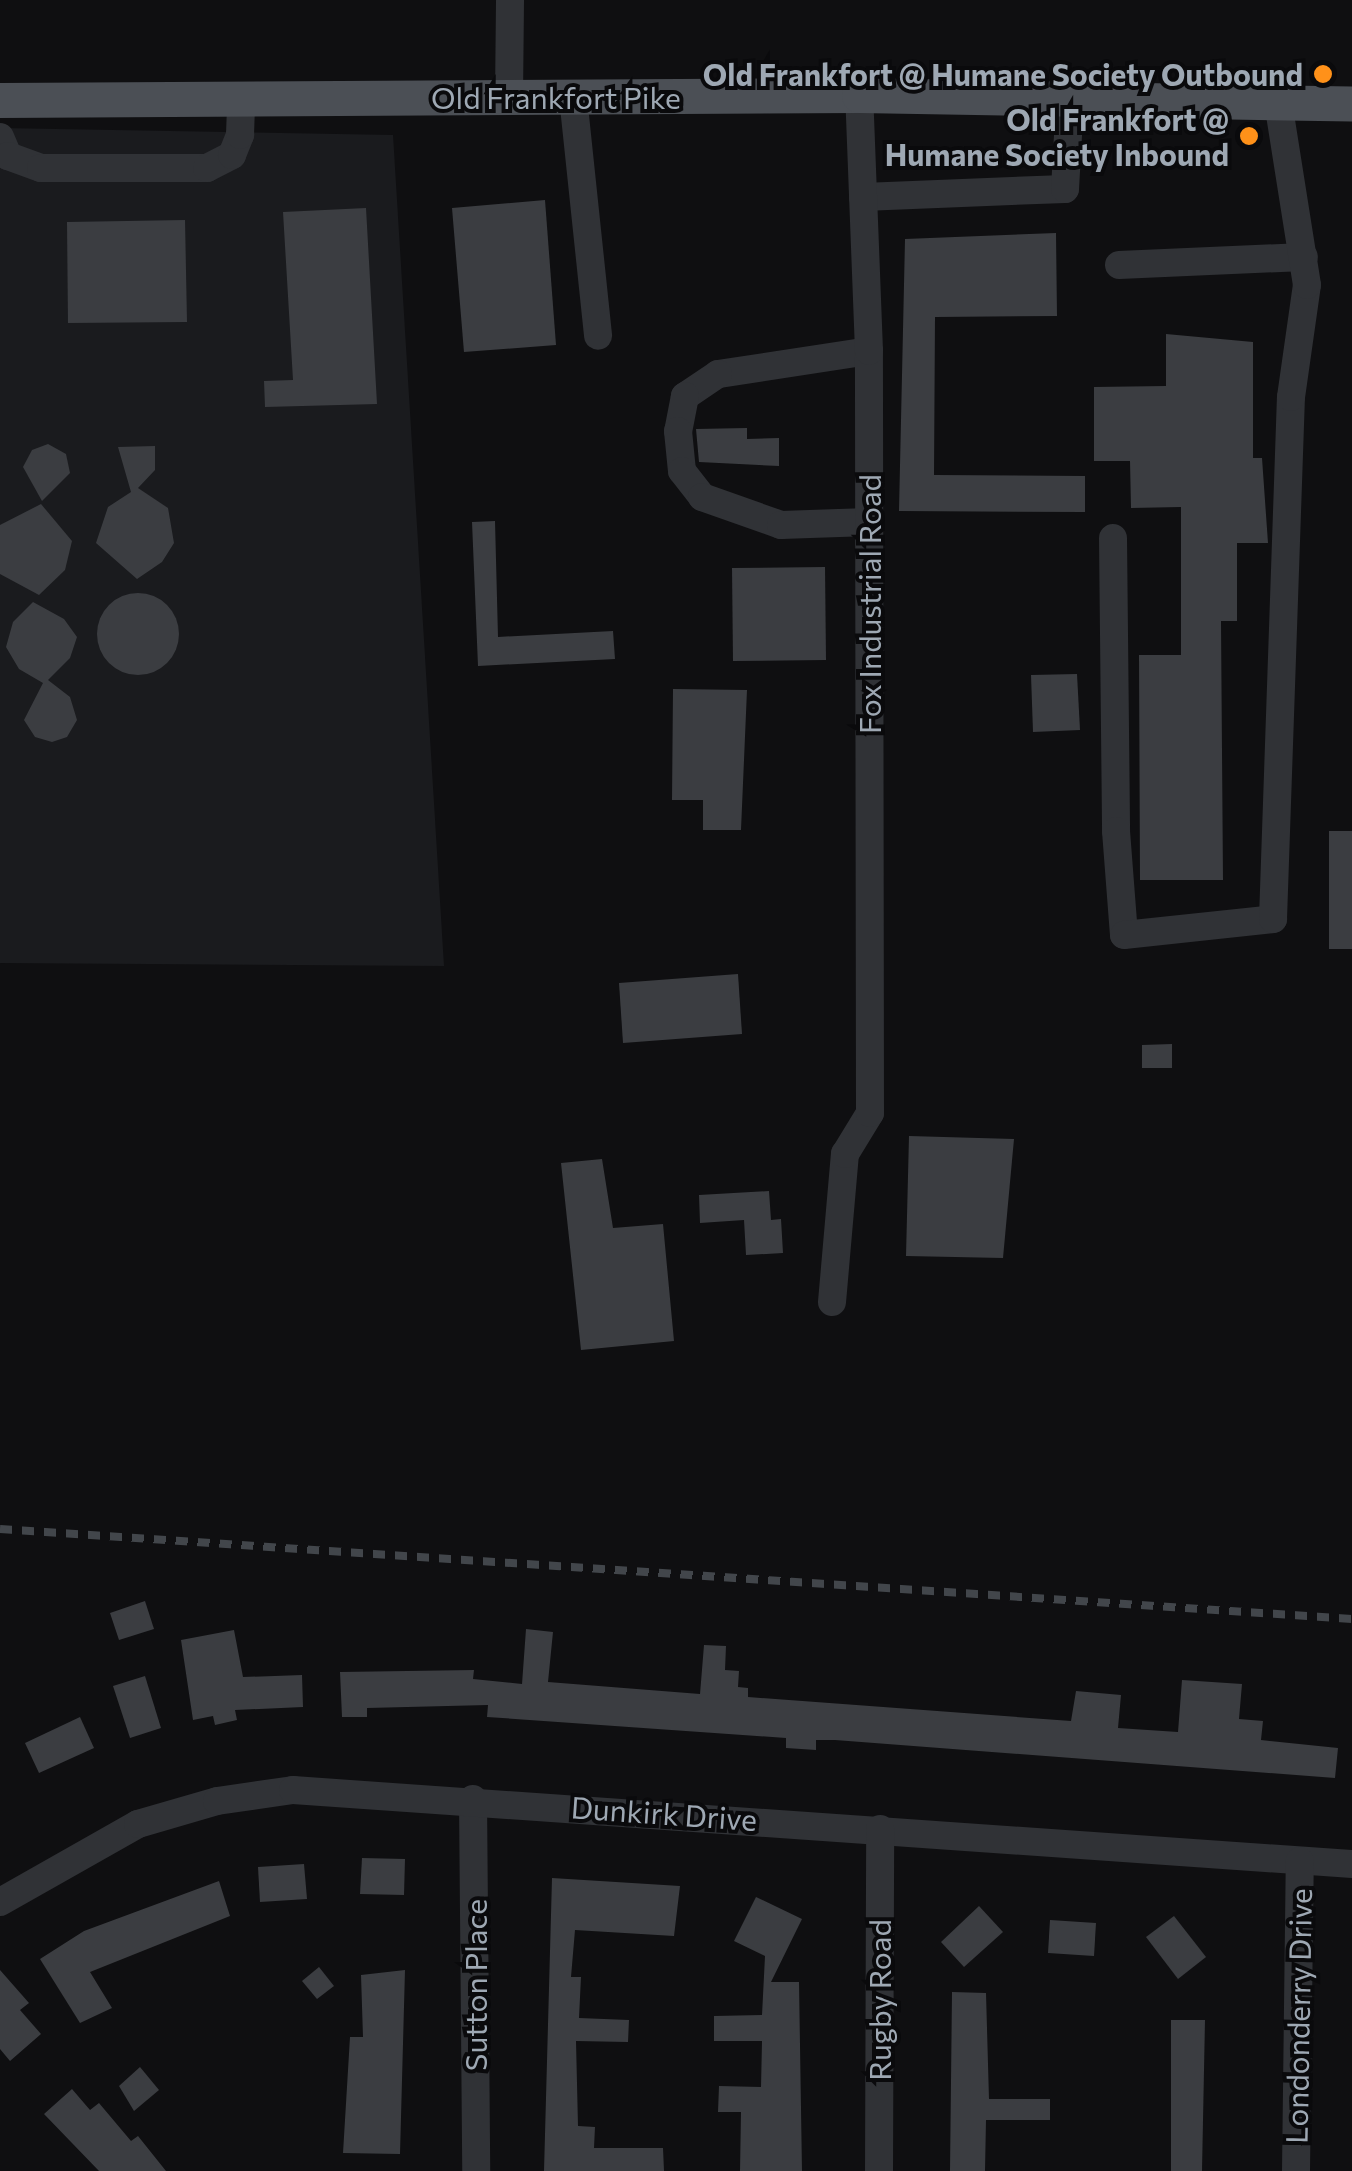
<!DOCTYPE html>
<html>
<head>
<meta charset="utf-8">
<style>
	body { margin:0 }
	#map { position:relative; width:1352px; height:2171px; overflow:hidden; background:#0f0f11; font-family:Commissioner,sans-serif }
	div>[style] { position:absolute }
	.built>* { inset:0; background:#1a1b1e }
	.building>* { inset:0; background:#3b3d41 }
	.round { border-radius:50% }
	.minor>* { height:28px; margin:-14px; padding:0 14px; transform-origin:14px; border-radius:14px; background:#303236 }
	.major>* { height:35px; margin:-17.5px; padding:0 17.5px; transform-origin:17.5px; border-radius:17.5px; background:#4b4f55 }
	.rail>* { height:8px; margin-top:-4px; transform-origin:0; background:repeating-linear-gradient(90deg,#42464b 0 12px,transparent 0 22px) }
	.dots>* { width:28px; height:28px; translate:-50% -50%; box-sizing:border-box; border:5px solid #0a0a0c; border-radius:50% }
	span { translate:-50% -50%; white-space:nowrap; text-align:center; line-height:1.15; -webkit-text-stroke:8px #0a0a0c; paint-order:stroke }
	.poi-label { font-size:30px; color:#9ea8b3; font-weight:700 }
	.right { translate:-100% -50%; text-align:right }
	.street-label { font-size:30px; color:#9ea8b3 }
</style>
</head>
<body>
<div id="map">
	<div class="built">
		<i style="clip-path:polygon(0 128px,393px 135px,444px 966px,0 963px)"></i>
	</div>
	<div class="building">
		<i style="clip-path:polygon(545px 200px,556px 345px,464px 352px,452px 208px)"></i>
		<i style="clip-path:polygon(366px 208px,377px 404px,265px 407px,264px 381px,293px 380px,283px 212px)"></i>
		<i style="clip-path:polygon(185px 220px,187px 322px,68px 323px,67px 222px)"></i>
		<i style="clip-path:polygon(1056px 233px,1057px 316px,935px 317px,934px 475px,1085px 476px,1085px 512px,899px 511px,905px 239px)"></i>
		<i style="clip-path:polygon(1166px 334px,1253px 342px,1253px 458px,1262px 458px,1268px 543px,1237px 543px,1237px 621px,1221px 621px,1223px 880px,1140px 880px,1139px 655px,1181px 655px,1181px 507px,1131px 508px,1130px 461px,1094px 461px,1094px 387px,1166px 386px)"></i>
		<i style="clip-path:polygon(747px 428px,747px 439px,779px 438px,779px 466px,699px 462px,696px 429px)"></i>
		<i style="clip-path:polygon(48px 444px,66px 454px,70px 473px,42px 501px,23px 467px,32px 450px)"></i>
		<i style="clip-path:polygon(155px 446px,155px 470px,138px 488px,168px 508px,174px 543px,162px 562px,137px 579px,96px 543px,108px 507px,131px 492px,118px 447px)"></i>
		<i style="clip-path:polygon(41px 504px,72px 541px,65px 570px,39px 595px,0 574px,0 525px)"></i>
		<i style="clip-path:polygon(495px 521px,498px 637px,613px 631px,615px 659px,478px 666px,472px 522px)"></i>
		<i style="clip-path:polygon(825px 567px,826px 660px,733px 661px,732px 568px)"></i>
		<i class="round" style="left:97px;top:593px;width:82px;height:82px"></i>
		<i style="clip-path:polygon(33px 602px,64px 619px,77px 637px,70px 658px,48px 680px,70px 697px,77px 720px,67px 737px,52px 742px,35px 737px,24px 720px,43px 683px,19px 669px,6px 647px,13px 622px)"></i>
		<i style="clip-path:polygon(1077px 674px,1080px 730px,1033px 732px,1031px 675px)"></i>
		<i style="clip-path:polygon(673px 689px,747px 690px,741px 830px,703px 830px,703px 800px,672px 800px)"></i>
		<i style="clip-path:polygon(1329px 831px,1352px 831px,1352px 949px,1329px 949px)"></i>
		<i style="clip-path:polygon(738px 974px,742px 1034px,623px 1043px,619px 983px)"></i>
		<i style="clip-path:polygon(1172px 1044px,1172px 1068px,1142px 1068px,1142px 1045px)"></i>
		<i style="clip-path:polygon(909px 1136px,1014px 1139px,1003px 1258px,906px 1256px)"></i>
		<i style="clip-path:polygon(602px 1159px,613px 1228px,663px 1224px,674px 1341px,581px 1350px,561px 1163px)"></i>
		<i style="clip-path:polygon(769px 1191px,771px 1220px,781px 1219px,783px 1253px,746px 1255px,744px 1220px,700px 1223px,699px 1195px)"></i>
		<i style="clip-path:polygon(145px 1601px,154px 1629px,119px 1640px,110px 1613px)"></i>
		<i style="clip-path:polygon(526px 1629px,553px 1632px,548px 1682px,700px 1694px,704px 1645px,726px 1646px,725px 1670px,739px 1671px,738px 1687px,748px 1688px,748px 1697px,1071px 1721px,1076px 1691px,1121px 1695px,1118px 1728px,1178px 1732px,1182px 1680px,1242px 1684px,1239px 1719px,1263px 1721px,1261px 1740px,1338px 1748px,1335px 1778px,835px 1740px,816px 1740px,816px 1750px,786px 1748px,786px 1738px,487px 1717px,488px 1705px,367px 1708px,367px 1717px,342px 1717px,340px 1672px,474px 1670px,473px 1679px,522px 1684px)"></i>
		<i style="clip-path:polygon(234px 1630px,243px 1677px,302px 1675px,303px 1707px,235px 1710px,237px 1720px,215px 1725px,213px 1716px,193px 1720px,181px 1640px)"></i>
		<i style="clip-path:polygon(145px 1676px,161px 1728px,130px 1738px,113px 1686px)"></i>
		<i style="clip-path:polygon(80px 1717px,94px 1748px,39px 1773px,25px 1743px)"></i>
		<i style="clip-path:polygon(362px 1858px,405px 1859px,404px 1895px,360px 1894px)"></i>
		<i style="clip-path:polygon(304px 1864px,307px 1899px,260px 1902px,258px 1867px)"></i>
		<i style="clip-path:polygon(552px 1878px,680px 1886px,674px 1936px,575px 1930px,571px 1977px,581px 1977px,579px 2018px,629px 2020px,628px 2042px,576px 2041px,578px 2126px,595px 2127px,594px 2148px,663px 2148px,664px 2171px,544px 2171px)"></i>
		<i style="clip-path:polygon(219px 1881px,230px 1916px,90px 1972px,112px 2008px,80px 2023px,40px 1959px,84px 1931px)"></i>
		<i style="clip-path:polygon(756px 1897px,802px 1919px,771px 1982px,799px 1982px,802px 2171px,740px 2171px,741px 2112px,718px 2112px,719px 2086px,761px 2087px,762px 2041px,714px 2041px,714px 2016px,762px 2015px,765px 1956px,734px 1941px)"></i>
		<i style="clip-path:polygon(979px 1906px,1003px 1932px,964px 1967px,941px 1942px)"></i>
		<i style="clip-path:polygon(1174px 1916px,1206px 1957px,1178px 1979px,1146px 1937px)"></i>
		<i style="clip-path:polygon(1050px 1920px,1096px 1923px,1094px 1956px,1048px 1953px)"></i>
		<i style="clip-path:polygon(319px 1967px,334px 1986px,317px 1999px,302px 1981px)"></i>
		<i style="clip-path:polygon(0 1970px,29px 2003px,20px 2010px,41px 2034px,10px 2061px,0 2049px)"></i>
		<i style="clip-path:polygon(405px 1970px,400px 2154px,343px 2153px,350px 2037px,363px 2037px,361px 1975px)"></i>
		<i style="clip-path:polygon(952px 1992px,986px 1993px,989px 2099px,1050px 2099px,1050px 2120px,986px 2120px,985px 2171px,950px 2171px)"></i>
		<i style="clip-path:polygon(1171px 2020px,1205px 2020px,1202px 2171px,1171px 2171px)"></i>
		<i style="clip-path:polygon(140px 2067px,159px 2090px,134px 2111px,119px 2086px)"></i>
		<i style="clip-path:polygon(72px 2089px,90px 2110px,99px 2103px,131px 2141px,138px 2136px,166px 2171px,99px 2171px,44px 2114px)"></i>
	</div>
	<div class="minor">
		<i style="left:509px;top:97px;width:97px;rotate:-89.4deg"></i>
		<i style="left:573px;top:97px;width:240px;rotate:84deg"></i>
		<i style="left:0;top:137px;width:21px;rotate:67deg"></i>
		<i style="left:8px;top:156px;width:35px;rotate:20deg"></i>
		<i style="left:41px;top:168px;width:166px"></i>
		<i style="left:207px;top:168px;width:28px;rotate:-27deg"></i>
		<i style="left:232px;top:155px;width:22px;rotate:-68deg"></i>
		<i style="left:240px;top:135px;width:36px;rotate:-88deg"></i>
		<i style="left:863px;top:197px;width:202px;rotate:-2.3deg"></i>
		<i style="left:1065px;top:189px;width:89px;rotate:-86.8deg"></i>
		<i style="left:1119px;top:265px;width:185px;rotate:-2.5deg"></i>
		<i style="left:869px;top:351px;width:153px;rotate:171.3deg"></i>
		<i style="left:718px;top:374px;width:40px;rotate:146deg"></i>
		<i style="left:685px;top:396px;width:36px;rotate:101deg"></i>
		<i style="left:678px;top:431px;width:40px;rotate:84.3deg"></i>
		<i style="left:682px;top:471px;width:33px;rotate:52deg"></i>
		<i style="left:702px;top:497px;width:84px;rotate:19.5deg"></i>
		<i style="left:781px;top:525px;width:88px;rotate:-2deg"></i>
		<i style="left:1113px;top:538px;width:293px;rotate:89.4deg"></i>
		<i style="left:1116px;top:831px;width:104px;rotate:85.6deg"></i>
		<i style="left:1124px;top:935px;width:150px;rotate:-6.1deg"></i>
		<i style="left:1273px;top:919px;width:522px;rotate:-88.03deg"></i>
		<i style="left:1291px;top:397px;width:113px;rotate:-81.9deg"></i>
		<i style="left:1307px;top:285px;width:185px;rotate:-99deg"></i>
		<i style="left:832px;top:1302px;width:149px;rotate:-85deg"></i>
		<i style="left:845px;top:1154px;width:48px;rotate:-58.6deg"></i>
		<i style="left:870px;top:1113px;width:762px;rotate:-90.08deg"></i>
		<i style="left:869px;top:351px;width:256px;rotate:-92.2deg"></i>
		<i style="left:473px;top:1799px;width:372px;rotate:89.5deg"></i>
		<i style="left:0;top:1902px;width:159px;rotate:-29.5deg"></i>
		<i style="left:138px;top:1824px;width:82px;rotate:-16.2deg"></i>
		<i style="left:217px;top:1801px;width:77px;rotate:-8.2deg"></i>
		<i style="left:293px;top:1790px;width:1062px;rotate:4deg"></i>
		<i style="left:879px;top:2171px;width:342px;rotate:-89.8deg"></i>
		<i style="left:1296px;top:2171px;width:310px;rotate:-89.3deg"></i>
	</div>
	<div class="major">
		<i style="left:0;top:100px;width:859px;rotate:-0.33deg"></i>
		<i style="left:859px;top:95px;width:493px;rotate:1deg"></i>
	</div>
	<div class="rail">
		<i style="left:0;top:1529px;width:1355px;rotate:3.81deg"></i>
	</div>
	<div class="dots">
		<i style="left:1323px;top:74px;background:#ff9119"></i>
		<i style="left:1249px;top:136px;background:#ff9119"></i>
	</div>
	<div class="poi-label">
		<span class="right" style="left:1303px;top:74px">Old Frankfort @ Humane Society Outbound</span>
		<span class="right" style="left:1229px;top:136px">Old Frankfort @<br>Humane Society Inbound</span>
	</div>
	<div class="street-label">
		<span style="left:556px;top:97px">Old Frankfort Pike</span>
		<span style="left:869px;top:604px;rotate:-90deg">Fox Industrial Road</span>
		<span style="left:664px;top:1813px;rotate:4deg">Dunkirk Drive</span>
		<span style="left:475px;top:1985px;rotate:-90deg">Sutton Place</span>
		<span style="left:879px;top:2000px;rotate:-90deg">Rugby Road</span>
		<span style="left:1298px;top:2016px;rotate:-89deg">Londonderry Drive</span>
	</div>
</div>
</body>
</html>
